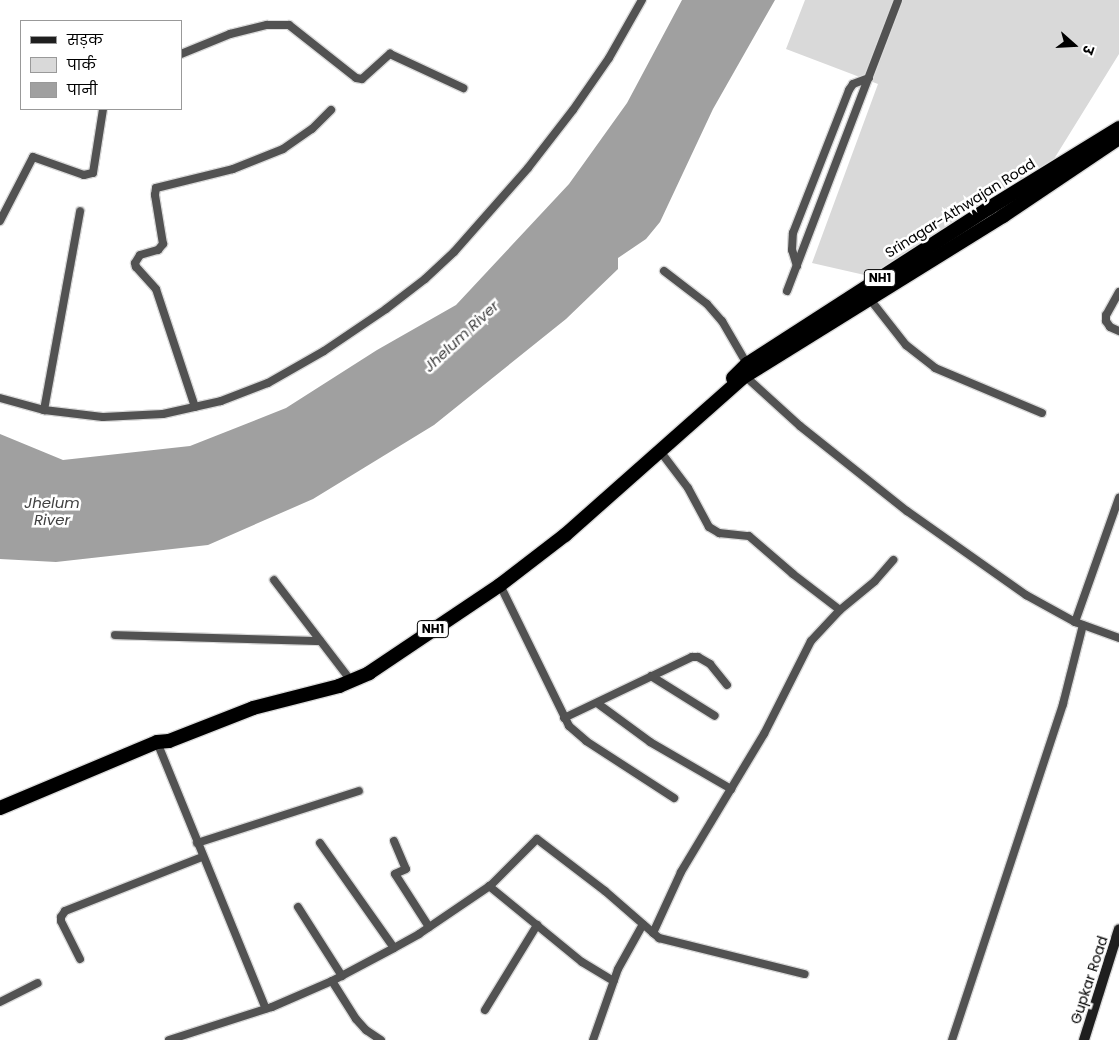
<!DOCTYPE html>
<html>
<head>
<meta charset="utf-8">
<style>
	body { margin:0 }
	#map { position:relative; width:1119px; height:1040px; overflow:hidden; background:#fff; font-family:Poppins,"Noto Sans Devanagari",sans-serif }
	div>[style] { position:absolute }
	.green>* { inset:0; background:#d9d9d9 }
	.water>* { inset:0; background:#a0a0a0 }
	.roads { filter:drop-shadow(1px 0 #dbdbdb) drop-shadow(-1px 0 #dbdbdb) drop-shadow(0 1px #dbdbdb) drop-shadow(0 -1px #dbdbdb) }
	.street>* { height:8px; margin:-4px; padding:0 4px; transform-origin:4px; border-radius:4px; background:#525252 }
	.secondary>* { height:10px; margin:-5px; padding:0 5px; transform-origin:5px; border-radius:5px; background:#1f1f1f }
	.highway>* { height:14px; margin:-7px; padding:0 7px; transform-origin:7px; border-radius:7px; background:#000 }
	span { translate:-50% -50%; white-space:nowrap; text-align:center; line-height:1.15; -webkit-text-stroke:5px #fff; paint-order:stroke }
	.shield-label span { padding:1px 4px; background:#fff; border:1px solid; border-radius:4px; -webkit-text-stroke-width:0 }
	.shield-label { font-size:12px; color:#000; font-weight:700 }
	.street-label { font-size:14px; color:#000 }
	.water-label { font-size:15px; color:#414141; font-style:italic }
	.legend { position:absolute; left:20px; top:20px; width:162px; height:90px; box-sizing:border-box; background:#fff; border:1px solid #999; margin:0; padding:6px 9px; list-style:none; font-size:15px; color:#000 }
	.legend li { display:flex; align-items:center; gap:10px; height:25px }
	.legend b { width:25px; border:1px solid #999 }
	.north { position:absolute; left:1049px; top:20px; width:50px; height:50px; -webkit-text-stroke:4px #fff; paint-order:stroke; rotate:109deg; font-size:14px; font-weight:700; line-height:20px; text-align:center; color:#000 }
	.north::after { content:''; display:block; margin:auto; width:18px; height:22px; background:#000; clip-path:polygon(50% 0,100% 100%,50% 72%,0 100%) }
</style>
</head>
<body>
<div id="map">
	<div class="green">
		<i style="clip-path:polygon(805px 0,1119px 0,1119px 54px,1054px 159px,869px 276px,812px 263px,878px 84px,786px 49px)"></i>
	</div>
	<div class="water">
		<i style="clip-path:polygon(682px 0,775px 0,713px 109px,660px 222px,646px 239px,618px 258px,618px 269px,566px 319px,434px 425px,313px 499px,208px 545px,56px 562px,0 559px,0 434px,63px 460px,190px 446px,286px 408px,377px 350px,456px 305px,569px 184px,627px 103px)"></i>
	</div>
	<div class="roads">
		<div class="street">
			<i style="left:181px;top:54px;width:53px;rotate:-22.2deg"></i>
			<i style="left:230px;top:34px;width:38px;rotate:-14deg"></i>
			<i style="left:267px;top:25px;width:22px"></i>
			<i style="left:289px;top:25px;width:85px;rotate:38.3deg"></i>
			<i style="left:356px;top:78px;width:6px;rotate:9deg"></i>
			<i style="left:362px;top:79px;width:38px;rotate:-42deg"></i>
			<i style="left:390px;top:54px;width:81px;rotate:25deg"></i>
			<i style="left:0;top:221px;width:72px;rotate:-62.7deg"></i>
			<i style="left:33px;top:157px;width:54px;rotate:19.4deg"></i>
			<i style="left:84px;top:175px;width:9px;rotate:-13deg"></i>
			<i style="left:93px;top:173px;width:65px;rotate:-81.1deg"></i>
			<i style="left:797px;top:266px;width:17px;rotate:-107deg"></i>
			<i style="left:792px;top:250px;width:17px;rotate:-87deg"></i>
			<i style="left:793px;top:233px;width:154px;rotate:-68.6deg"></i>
			<i style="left:849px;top:90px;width:7px;rotate:-56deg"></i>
			<i style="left:853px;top:84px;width:17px;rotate:-21deg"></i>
			<i style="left:664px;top:271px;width:54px;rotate:37.5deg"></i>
			<i style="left:707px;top:304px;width:23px;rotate:49deg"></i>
			<i style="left:722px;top:321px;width:50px;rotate:59.8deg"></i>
			<i style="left:787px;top:291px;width:311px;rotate:-69.1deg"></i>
			<i style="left:1119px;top:292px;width:26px;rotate:119deg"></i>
			<i style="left:1106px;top:315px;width:6px;rotate:90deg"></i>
			<i style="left:1106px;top:321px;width:7px;rotate:56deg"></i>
			<i style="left:1110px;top:327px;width:10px;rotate:24deg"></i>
			<i style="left:869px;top:298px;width:60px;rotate:51.8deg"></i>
			<i style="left:906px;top:345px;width:37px;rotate:38deg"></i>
			<i style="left:935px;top:368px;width:116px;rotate:22.8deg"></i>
			<i style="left:745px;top:376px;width:74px;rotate:42.3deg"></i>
			<i style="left:800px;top:426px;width:137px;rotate:38.5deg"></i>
			<i style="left:907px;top:511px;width:146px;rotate:35.2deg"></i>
			<i style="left:1026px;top:595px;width:56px;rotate:28.9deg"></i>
			<i style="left:1075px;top:622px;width:47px;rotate:20deg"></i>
			<i style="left:0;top:398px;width:46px;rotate:15.3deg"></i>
			<i style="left:44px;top:410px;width:59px;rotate:6.8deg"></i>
			<i style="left:103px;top:417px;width:60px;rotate:-2.9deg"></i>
			<i style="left:163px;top:414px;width:59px;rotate:-12.6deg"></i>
			<i style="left:221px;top:401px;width:50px;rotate:-21deg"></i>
			<i style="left:268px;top:383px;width:64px;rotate:-29.7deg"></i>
			<i style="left:324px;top:351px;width:75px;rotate:-34.1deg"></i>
			<i style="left:386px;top:309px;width:49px;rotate:-37.6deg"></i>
			<i style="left:425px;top:279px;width:40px;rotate:-43deg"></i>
			<i style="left:454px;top:252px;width:112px;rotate:-48.6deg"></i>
			<i style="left:528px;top:168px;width:73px;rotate:-52.2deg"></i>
			<i style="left:573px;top:110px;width:63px;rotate:-55.3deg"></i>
			<i style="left:609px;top:58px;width:67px;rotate:-60.4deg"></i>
			<i style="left:195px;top:407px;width:124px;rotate:-108.3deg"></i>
			<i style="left:156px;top:289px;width:30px;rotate:-132deg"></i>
			<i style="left:136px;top:267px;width:4px;rotate:-104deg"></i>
			<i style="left:135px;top:263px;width:9px;rotate:-58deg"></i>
			<i style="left:140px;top:255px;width:19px;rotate:-16deg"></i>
			<i style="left:158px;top:250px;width:8px;rotate:-50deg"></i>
			<i style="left:163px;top:244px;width:50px;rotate:-99.3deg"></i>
			<i style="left:155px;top:195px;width:7px;rotate:-82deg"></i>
			<i style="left:156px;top:188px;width:79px;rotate:-13.9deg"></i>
			<i style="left:233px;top:169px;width:54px;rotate:-21.8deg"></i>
			<i style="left:283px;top:149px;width:35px;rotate:-35deg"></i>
			<i style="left:312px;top:129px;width:27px;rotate:-45deg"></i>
			<i style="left:44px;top:410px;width:202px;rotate:-79.7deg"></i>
			<i style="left:660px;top:451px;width:46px;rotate:52.9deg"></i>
			<i style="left:688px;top:488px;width:44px;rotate:61.7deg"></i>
			<i style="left:709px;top:527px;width:12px;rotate:31deg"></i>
			<i style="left:719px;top:533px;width:30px;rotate:6deg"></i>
			<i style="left:749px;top:536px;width:58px;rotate:40.8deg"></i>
			<i style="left:793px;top:574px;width:59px;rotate:37.5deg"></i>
			<i style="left:274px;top:580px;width:128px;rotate:52.6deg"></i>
			<i style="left:500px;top:585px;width:157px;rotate:63.9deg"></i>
			<i style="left:569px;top:726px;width:23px;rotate:41deg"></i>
			<i style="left:586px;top:741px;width:105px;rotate:32.9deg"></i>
			<i style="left:1075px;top:622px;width:132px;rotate:-70.5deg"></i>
			<i style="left:115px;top:635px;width:205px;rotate:1.7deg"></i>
			<i style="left:651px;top:676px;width:75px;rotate:32deg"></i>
			<i style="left:597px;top:703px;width:66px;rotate:36.3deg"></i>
			<i style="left:650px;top:742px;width:94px;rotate:30.1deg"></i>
			<i style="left:564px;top:718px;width:142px;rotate:-25.5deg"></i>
			<i style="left:692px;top:657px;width:6px"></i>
			<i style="left:698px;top:657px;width:14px;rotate:30deg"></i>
			<i style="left:710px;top:664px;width:27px;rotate:51deg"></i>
			<i style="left:157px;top:742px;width:288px;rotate:67.8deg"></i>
			<i style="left:394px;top:841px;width:30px;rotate:67deg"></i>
			<i style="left:406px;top:869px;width:12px;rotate:156deg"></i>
			<i style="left:395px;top:874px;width:63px;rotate:57.3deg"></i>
			<i style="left:197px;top:843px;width:170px;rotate:-17.8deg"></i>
			<i style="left:320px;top:843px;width:128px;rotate:54.8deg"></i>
			<i style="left:489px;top:886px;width:120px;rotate:39.3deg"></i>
			<i style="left:582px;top:962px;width:37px;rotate:31deg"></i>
			<i style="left:298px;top:907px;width:82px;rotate:57.5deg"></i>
			<i style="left:653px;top:933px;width:67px;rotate:-65.3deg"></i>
			<i style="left:681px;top:872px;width:161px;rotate:-59deg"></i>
			<i style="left:764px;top:734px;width:104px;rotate:-63.2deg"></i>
			<i style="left:811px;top:641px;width:42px;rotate:-46.9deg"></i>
			<i style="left:840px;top:610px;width:45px;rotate:-39.6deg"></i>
			<i style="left:875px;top:581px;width:28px;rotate:-49deg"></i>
			<i style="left:80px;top:959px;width:42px;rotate:-116.6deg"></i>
			<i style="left:61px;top:921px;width:4px;rotate:-90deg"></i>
			<i style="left:61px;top:917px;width:7px;rotate:-56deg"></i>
			<i style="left:65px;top:911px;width:147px;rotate:-21.5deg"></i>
			<i style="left:332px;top:981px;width:45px;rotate:57.7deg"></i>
			<i style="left:356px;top:1019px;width:15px;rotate:48deg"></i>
			<i style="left:366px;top:1030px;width:18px;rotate:34deg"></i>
			<i style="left:0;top:1002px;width:42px;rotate:-26.6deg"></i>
			<i style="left:485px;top:1010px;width:100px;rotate:-58.5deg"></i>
			<i style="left:169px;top:1040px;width:108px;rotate:-17.8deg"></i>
			<i style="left:272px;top:1007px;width:65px;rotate:-23.4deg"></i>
			<i style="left:332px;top:981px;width:70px;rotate:-28deg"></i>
			<i style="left:394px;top:948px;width:29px;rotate:-29deg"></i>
			<i style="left:419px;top:934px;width:87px;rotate:-34.2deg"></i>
			<i style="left:491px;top:885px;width:65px;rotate:-45deg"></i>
			<i style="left:537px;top:839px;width:86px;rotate:37.4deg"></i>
			<i style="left:605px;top:891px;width:72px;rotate:41deg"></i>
			<i style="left:659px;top:938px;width:150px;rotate:13.9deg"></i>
			<i style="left:593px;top:1040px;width:75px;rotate:-70.6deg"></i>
			<i style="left:618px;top:969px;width:51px;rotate:-60.9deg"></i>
			<i style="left:952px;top:1040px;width:354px;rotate:-71.7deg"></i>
			<i style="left:1063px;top:704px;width:81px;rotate:-75.8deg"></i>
		</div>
		<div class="secondary">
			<i style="left:1084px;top:1040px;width:116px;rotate:-72.5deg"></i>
		</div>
		<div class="highway">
			<i style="left:733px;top:378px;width:20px;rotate:-45deg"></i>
			<i style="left:747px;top:364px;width:288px;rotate:-32.8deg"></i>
			<i style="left:989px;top:208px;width:153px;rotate:-31.6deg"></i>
			<i style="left:0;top:808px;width:170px;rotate:-22.8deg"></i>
			<i style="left:157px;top:742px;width:12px;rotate:-5deg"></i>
			<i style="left:169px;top:741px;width:90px;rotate:-21.4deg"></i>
			<i style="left:253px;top:708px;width:89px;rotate:-14.3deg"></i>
			<i style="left:339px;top:686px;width:33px;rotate:-23deg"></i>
			<i style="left:369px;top:673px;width:158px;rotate:-33.9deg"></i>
			<i style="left:500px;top:585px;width:82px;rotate:-37.6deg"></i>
			<i style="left:565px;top:535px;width:240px;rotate:-41.5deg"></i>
			<i style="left:745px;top:376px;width:304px;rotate:-31.8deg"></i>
			<i style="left:1003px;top:216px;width:140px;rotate:-33.9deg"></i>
		</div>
	</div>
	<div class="shield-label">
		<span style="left:880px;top:278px">NH1</span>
		<span style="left:433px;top:629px">NH1</span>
	</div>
	<div class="street-label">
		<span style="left:960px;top:208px;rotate:-32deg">Srinagar-Athwajan Road</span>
		<span style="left:1089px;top:980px;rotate:-72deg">Gupkar Road</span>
	</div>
	<div class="water-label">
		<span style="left:461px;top:336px;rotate:-43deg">Jhelum River</span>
		<span style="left:52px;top:511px">Jhelum<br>River</span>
	</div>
	<ul class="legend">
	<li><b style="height:6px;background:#1f1f1f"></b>सड़क</li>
	<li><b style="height:14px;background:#d9d9d9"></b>पार्क</li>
	<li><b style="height:14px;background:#a0a0a0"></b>पानी</li>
	</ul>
	<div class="north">उ</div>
</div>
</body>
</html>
